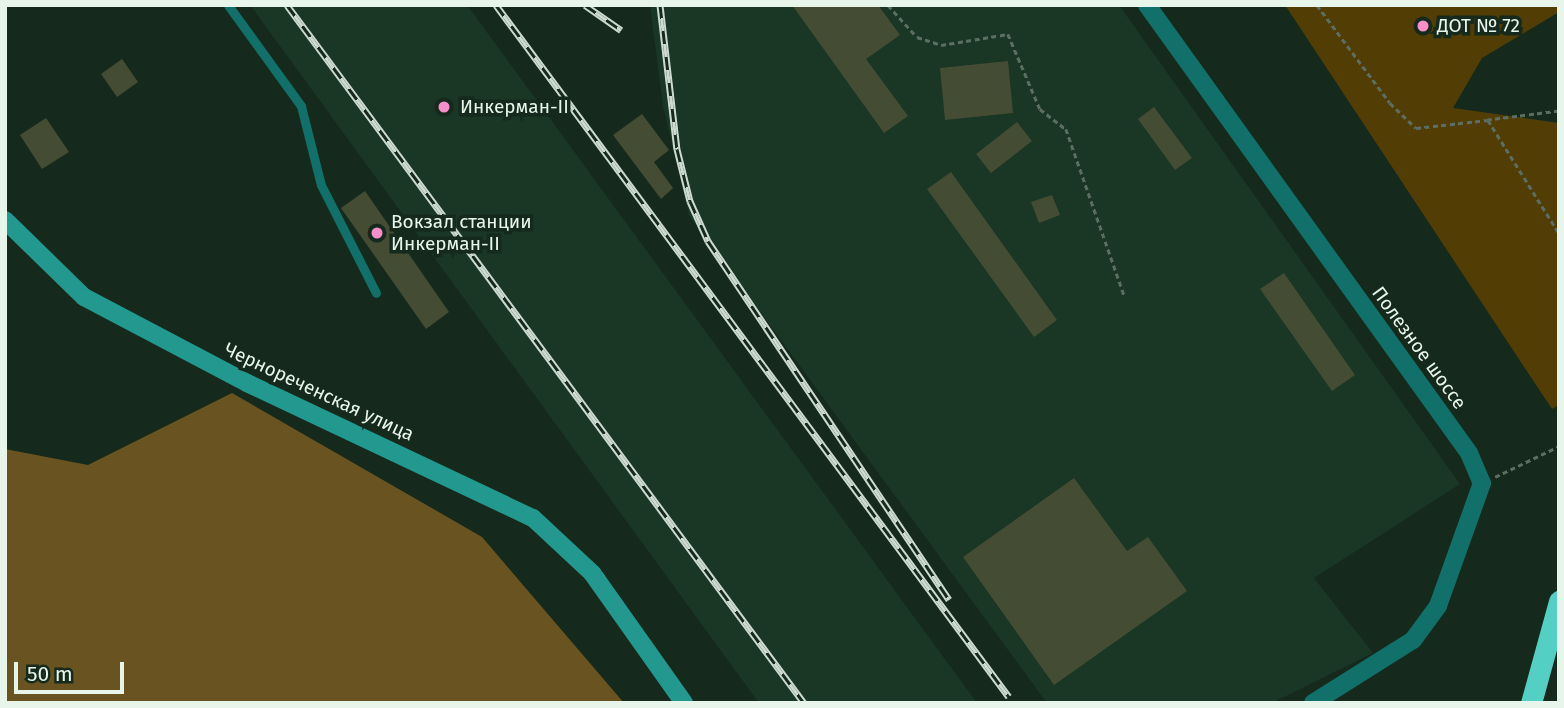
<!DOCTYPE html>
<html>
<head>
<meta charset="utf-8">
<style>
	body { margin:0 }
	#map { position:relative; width:1564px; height:708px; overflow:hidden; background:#152a1c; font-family:"Fira Sans",sans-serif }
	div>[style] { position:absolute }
	.built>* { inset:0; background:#1a3624 }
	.green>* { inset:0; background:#523e05 }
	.forest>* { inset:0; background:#695421 }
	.building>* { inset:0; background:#454c34 }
	.path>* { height:2.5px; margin-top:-1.25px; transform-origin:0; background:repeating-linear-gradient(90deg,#5b6e61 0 5px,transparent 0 8.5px) }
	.lane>* { height:9px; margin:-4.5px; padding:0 4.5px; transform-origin:4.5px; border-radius:4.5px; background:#11716a }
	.street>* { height:18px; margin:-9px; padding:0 9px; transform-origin:9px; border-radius:9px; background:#11716a }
	.secondary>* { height:18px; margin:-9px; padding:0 9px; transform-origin:9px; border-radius:9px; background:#22988f }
	.highway>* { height:21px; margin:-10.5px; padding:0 10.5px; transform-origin:10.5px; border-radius:10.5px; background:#54cfc4 }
	.rail>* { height:7px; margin-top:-3.5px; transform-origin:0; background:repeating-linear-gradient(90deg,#152a1c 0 13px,#ccdad0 0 26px); box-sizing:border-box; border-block:2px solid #ccdad0 }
	.dots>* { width:19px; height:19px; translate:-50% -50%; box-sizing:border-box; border:4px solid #152a1c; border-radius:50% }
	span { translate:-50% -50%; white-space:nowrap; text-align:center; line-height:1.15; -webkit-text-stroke:7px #152a1c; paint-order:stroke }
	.poi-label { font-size:19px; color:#e8f5eb }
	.left { translate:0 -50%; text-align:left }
	.street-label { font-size:19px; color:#e8f5eb }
	.frame { position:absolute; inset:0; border:7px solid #e8f5eb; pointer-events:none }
	.scale { position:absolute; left:14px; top:662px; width:110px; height:32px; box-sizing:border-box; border:4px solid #e8f5eb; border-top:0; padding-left:9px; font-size:21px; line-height:24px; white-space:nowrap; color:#e8f5eb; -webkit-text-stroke:5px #152a1c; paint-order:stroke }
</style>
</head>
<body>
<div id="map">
	<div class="built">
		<i style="clip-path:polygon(250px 5px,467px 5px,977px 703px,759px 703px)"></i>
		<i style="clip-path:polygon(650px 5px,1119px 5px,1460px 484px,1314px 578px,1373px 653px,1272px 703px,1047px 703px,689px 215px,663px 106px)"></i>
	</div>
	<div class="green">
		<i style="clip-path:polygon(1285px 5px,1559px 5px,1559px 12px,1482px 58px,1453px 108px,1559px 123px,1559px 405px,1552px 409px)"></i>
	</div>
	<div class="forest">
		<i style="clip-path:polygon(232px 393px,482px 537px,624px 703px,5px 703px,5px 449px,88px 465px)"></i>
	</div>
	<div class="building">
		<i style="clip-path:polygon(792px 5px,878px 5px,900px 35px,866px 59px,908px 116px,884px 133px)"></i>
		<i style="clip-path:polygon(122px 59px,138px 82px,117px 97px,101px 74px)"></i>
		<i style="clip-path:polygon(1008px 61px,1013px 113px,945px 120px,940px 68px)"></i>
		<i style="clip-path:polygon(1154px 107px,1192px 158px,1175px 170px,1138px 119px)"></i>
		<i style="clip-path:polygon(642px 114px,669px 150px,654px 162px,673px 188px,661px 199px,613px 135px)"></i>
		<i style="clip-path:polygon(46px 118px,69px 152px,42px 169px,20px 135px)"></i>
		<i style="clip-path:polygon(1017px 122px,1032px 141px,991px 173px,976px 154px)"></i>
		<i style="clip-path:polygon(951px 172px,1057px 320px,1034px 337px,927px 189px)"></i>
		<i style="clip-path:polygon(365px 191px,449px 312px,426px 329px,341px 208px)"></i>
		<i style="clip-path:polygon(1052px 195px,1060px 215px,1039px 223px,1031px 202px)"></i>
		<i style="clip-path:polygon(1284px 273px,1355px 375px,1332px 391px,1260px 289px)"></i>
		<i style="clip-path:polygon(1074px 478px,1127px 551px,1148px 537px,1187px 591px,1054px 685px,963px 557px)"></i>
	</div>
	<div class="path">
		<i style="left:888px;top:5px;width:43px;rotate:47.8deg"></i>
		<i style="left:917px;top:37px;width:25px;rotate:18deg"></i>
		<i style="left:941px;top:45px;width:68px;rotate:-9.3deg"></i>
		<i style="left:1008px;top:34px;width:82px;rotate:66.9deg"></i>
		<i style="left:1040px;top:109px;width:33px;rotate:38deg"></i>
		<i style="left:1066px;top:129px;width:176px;rotate:70.7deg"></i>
		<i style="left:1317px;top:5px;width:122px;rotate:53.3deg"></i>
		<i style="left:1390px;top:103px;width:36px;rotate:44deg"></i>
		<i style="left:1416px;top:128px;width:72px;rotate:-6.3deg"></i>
		<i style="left:1559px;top:111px;width:72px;rotate:172.8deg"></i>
		<i style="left:1488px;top:120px;width:133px;rotate:57.9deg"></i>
		<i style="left:1495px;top:477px;width:71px;rotate:-25.8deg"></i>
	</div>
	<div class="lane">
		<i style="left:228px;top:5px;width:125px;rotate:54.1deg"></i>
		<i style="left:301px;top:106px;width:81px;rotate:75.8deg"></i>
		<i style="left:321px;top:185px;width:121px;rotate:63deg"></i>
	</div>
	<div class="street">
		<i style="left:1147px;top:5px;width:552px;rotate:54.29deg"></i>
		<i style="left:1469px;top:453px;width:33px;rotate:67deg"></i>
		<i style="left:1482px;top:483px;width:131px;rotate:109.7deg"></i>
		<i style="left:1438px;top:606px;width:42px;rotate:126.3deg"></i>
		<i style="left:1413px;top:640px;width:118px;rotate:147.8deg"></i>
	</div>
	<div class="secondary">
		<i style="left:5px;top:220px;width:110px;rotate:44.3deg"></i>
		<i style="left:84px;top:297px;width:184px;rotate:27.8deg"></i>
		<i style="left:247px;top:383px;width:316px;rotate:25.3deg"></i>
		<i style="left:533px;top:518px;width:81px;rotate:43deg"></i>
		<i style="left:592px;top:573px;width:159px;rotate:54.7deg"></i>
	</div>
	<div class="highway">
		<i style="left:1531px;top:703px;width:106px;rotate:-74.6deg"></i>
	</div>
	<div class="rail">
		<i style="left:287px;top:5px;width:869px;rotate:53.47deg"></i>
		<i style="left:496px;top:5px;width:861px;rotate:53.45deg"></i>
		<i style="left:585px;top:5px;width:44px;rotate:34.8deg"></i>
		<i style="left:660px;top:5px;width:145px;rotate:83.3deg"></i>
		<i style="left:677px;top:149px;width:54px;rotate:76deg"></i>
		<i style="left:690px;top:201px;width:44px;rotate:65.8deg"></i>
		<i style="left:708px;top:241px;width:432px;rotate:56.1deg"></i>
	</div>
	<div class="dots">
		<i style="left:1423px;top:26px;background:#f98fca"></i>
		<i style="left:444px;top:107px;background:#f98fca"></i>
		<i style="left:377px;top:233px;background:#f98fca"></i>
	</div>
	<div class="poi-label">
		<span class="left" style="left:1437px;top:26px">ДОТ № 72</span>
		<span class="left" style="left:460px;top:107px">Инкерман-II</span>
		<span class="left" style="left:391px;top:233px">Вокзал станции<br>Инкерман-II</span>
	</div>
	<div class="street-label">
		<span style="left:1419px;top:348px;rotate:54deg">Полезное шоссе</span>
		<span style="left:319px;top:392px;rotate:25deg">Чернореченская улица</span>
	</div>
	<div class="frame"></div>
	<div class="scale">50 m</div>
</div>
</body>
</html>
